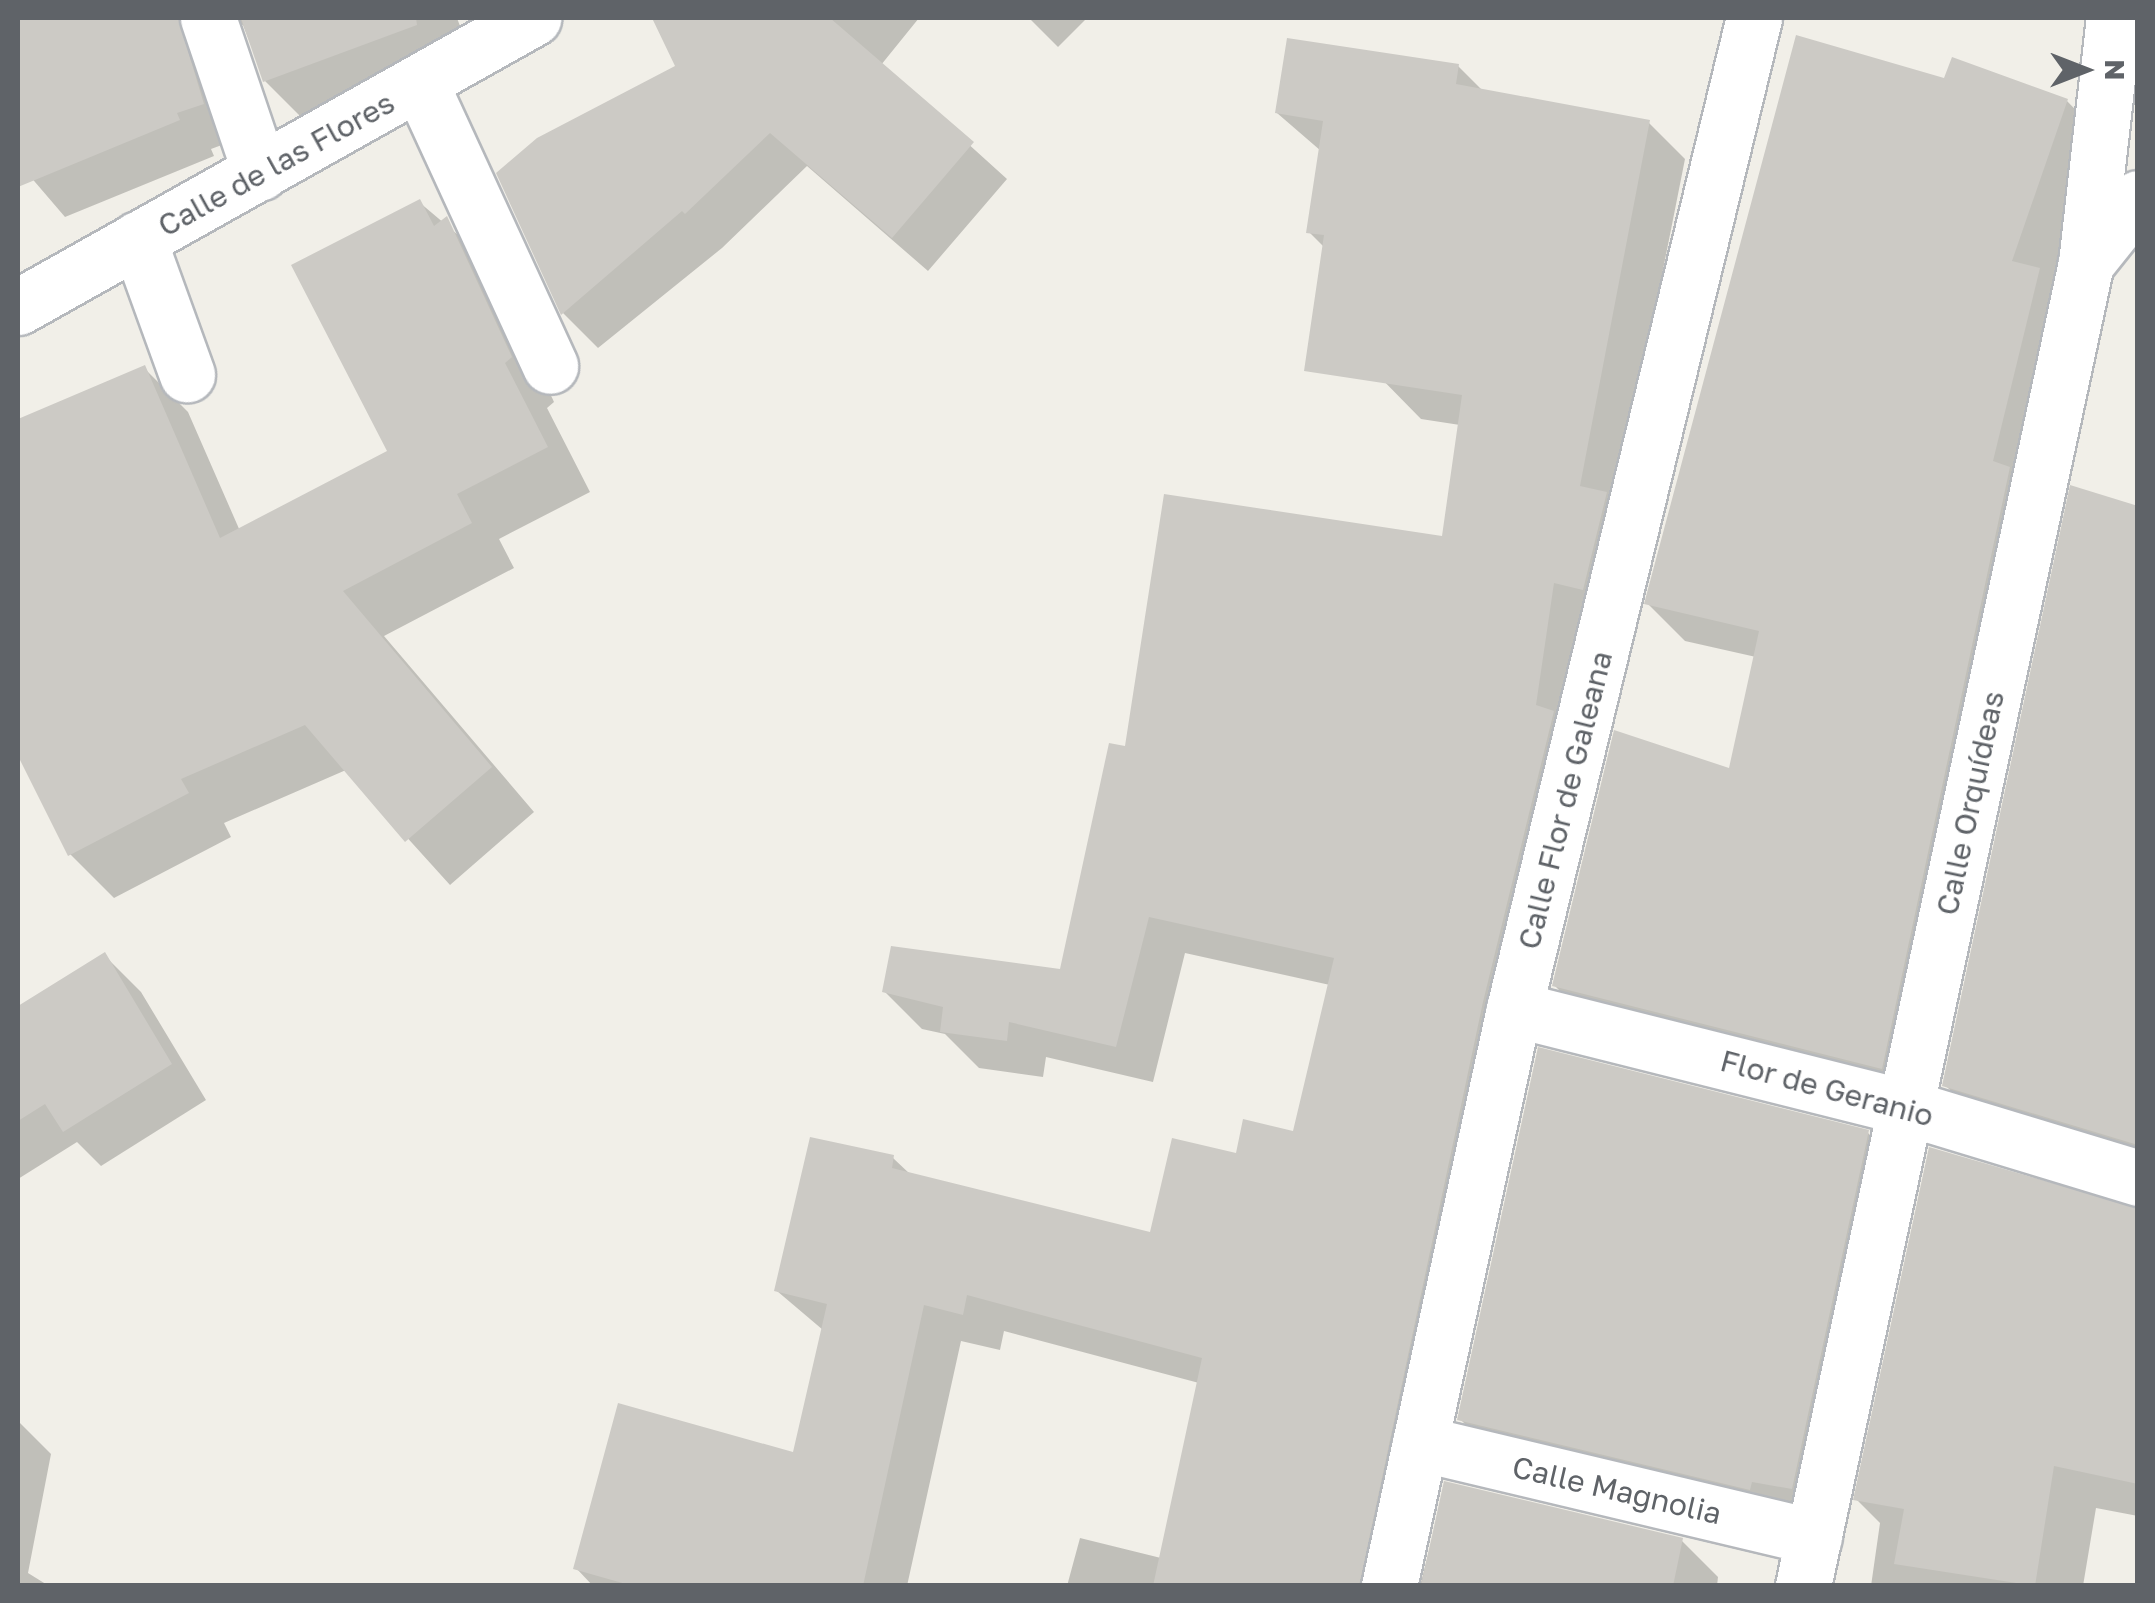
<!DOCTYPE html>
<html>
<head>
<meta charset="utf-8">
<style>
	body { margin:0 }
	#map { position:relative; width:2155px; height:1603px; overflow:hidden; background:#f1efe8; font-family:"Golos Text",sans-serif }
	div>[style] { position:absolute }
	.shadow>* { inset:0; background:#0003 }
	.building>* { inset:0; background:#cccac5 }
	.roads { filter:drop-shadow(2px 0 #b5b8bc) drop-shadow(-2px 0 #b5b8bc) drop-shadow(0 2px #b5b8bc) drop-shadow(0 -2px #b5b8bc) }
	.street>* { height:55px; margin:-27.5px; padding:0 27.5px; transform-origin:27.5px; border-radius:27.5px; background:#fff }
	.secondary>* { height:55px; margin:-27.5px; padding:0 27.5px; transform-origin:27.5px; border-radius:27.5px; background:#fff }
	span { translate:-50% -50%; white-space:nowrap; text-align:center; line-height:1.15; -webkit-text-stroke:9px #fff; paint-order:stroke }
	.street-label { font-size:30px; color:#5f6368 }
	.frame { position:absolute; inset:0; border:20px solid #5f6368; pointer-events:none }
	.north { position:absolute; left:2035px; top:20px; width:100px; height:100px; -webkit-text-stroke:8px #fff; paint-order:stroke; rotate:90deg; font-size:28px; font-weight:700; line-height:40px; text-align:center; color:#5f6368 }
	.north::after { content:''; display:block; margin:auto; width:35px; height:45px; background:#5f6368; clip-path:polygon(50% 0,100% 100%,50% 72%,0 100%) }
</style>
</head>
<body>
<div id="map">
	<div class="shadow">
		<i style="clip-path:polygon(18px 18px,457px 18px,470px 53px,300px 116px,265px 81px,243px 25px,233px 23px,238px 139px,211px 149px,214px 156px,65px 217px,23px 168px,18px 170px)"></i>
		<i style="clip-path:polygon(659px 18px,919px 18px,881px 65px,1007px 179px,928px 271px,807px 166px,722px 248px,598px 348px,563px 313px,678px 67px)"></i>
		<i style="clip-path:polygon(1029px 18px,1087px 18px,1058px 47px)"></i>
		<i style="clip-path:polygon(1458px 66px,1484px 92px,1648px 122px,1685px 159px,1402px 1586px,1067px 1586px,1080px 1538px,1161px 1558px,1199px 1383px,1004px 1331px,1000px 1350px,961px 1341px,907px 1586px,593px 1586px,576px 1568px,795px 1455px,823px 1330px,777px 1291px,893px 1158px,911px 1175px,1152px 1235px,1238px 1156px,1295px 1134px,1330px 985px,1185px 953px,1153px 1082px,1046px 1057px,1043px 1077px,979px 1068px,945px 1034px,922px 1029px,885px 992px,1062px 972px,1127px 749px,1444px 539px,1460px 425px,1421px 419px,1315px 311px,1325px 248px,1309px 232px,1321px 151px,1277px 113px)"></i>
		<i style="clip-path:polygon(1946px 81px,2067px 101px,2104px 139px,1919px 1105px,1592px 1023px,1554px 985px,1731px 772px,1756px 657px,1685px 641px,1647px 603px)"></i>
		<i style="clip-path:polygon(419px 202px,490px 262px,554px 402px,547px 408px,590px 492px,499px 539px,514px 568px,384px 636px,534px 812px,450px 885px,346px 770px,224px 823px,231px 837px,114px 898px,70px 854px,18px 751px,18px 434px,144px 368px,188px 412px,240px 531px,390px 452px)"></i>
		<i style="clip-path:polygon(2138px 508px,2138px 1173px,1988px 1128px,1945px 1085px)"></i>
		<i style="clip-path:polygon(105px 956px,141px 992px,206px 1100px,101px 1166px,77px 1142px,18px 1179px,18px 1009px)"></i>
		<i style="clip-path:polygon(1867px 1132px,1903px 1168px,1827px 1524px,1496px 1455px,1460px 1419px)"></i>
		<i style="clip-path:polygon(2138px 1209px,2138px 1516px,2096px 1508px,2083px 1586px,1871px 1586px,1880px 1523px,1856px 1499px)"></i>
		<i style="clip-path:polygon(18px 1421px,51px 1454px,28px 1573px,49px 1586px,18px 1586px)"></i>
		<i style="clip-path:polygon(1446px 1484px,1681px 1540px,1718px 1577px,1717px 1586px,1420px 1586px)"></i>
	</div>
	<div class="building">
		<i style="clip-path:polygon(18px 18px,178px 18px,204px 104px,177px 113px,180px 120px,18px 187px)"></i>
		<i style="clip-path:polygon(241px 18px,416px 18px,417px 25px,263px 82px)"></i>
		<i style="clip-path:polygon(652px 18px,830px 18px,974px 142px,892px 238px,770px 133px,685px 214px,682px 211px,561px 315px,496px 173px,537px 138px,675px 66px)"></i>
		<i style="clip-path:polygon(1796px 35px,1944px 78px,1952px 57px,2068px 99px,2012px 261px,2040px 268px,1993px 461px,2010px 467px,1882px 1069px,1552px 986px,1614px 730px,1729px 768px,1759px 631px,1644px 604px)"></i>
		<i style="clip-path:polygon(1287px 38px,1459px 64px,1456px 84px,1650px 120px,1580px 486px,1607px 492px,1583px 590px,1554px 583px,1536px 705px,1554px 711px,1483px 1002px,1359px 1586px,1153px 1586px,1202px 1358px,967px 1295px,963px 1315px,924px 1305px,863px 1586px,633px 1586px,573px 1569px,618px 1403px,793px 1452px,827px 1304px,774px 1291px,810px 1137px,894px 1155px,892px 1168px,1150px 1232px,1172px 1138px,1236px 1153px,1243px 1119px,1293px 1131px,1334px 958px,1149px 917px,1116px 1047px,1009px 1022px,1007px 1041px,940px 1032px,943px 1007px,882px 992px,891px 946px,1060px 969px,1109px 743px,1125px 746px,1164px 494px,1442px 536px,1462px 395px,1304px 371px,1324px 235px,1306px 233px,1323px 121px,1275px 113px)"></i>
		<i style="clip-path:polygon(420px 199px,434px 226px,447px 216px,512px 357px,505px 363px,548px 447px,457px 494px,472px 523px,343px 591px,492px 767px,405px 842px,305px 725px,181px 779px,189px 793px,68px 856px,18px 756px,18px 419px,145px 365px,220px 538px,387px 451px,291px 265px)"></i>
		<i style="clip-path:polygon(2070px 485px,2138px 506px,2138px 1145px,1942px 1086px)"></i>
		<i style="clip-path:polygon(105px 952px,172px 1064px,63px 1132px,45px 1104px,18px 1121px,18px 1006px)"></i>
		<i style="clip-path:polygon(1538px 1047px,1869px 1130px,1792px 1489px,1752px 1482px,1750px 1490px,1457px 1420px)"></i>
		<i style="clip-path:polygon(1929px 1147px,2138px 1208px,2138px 1484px,2054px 1466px,2035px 1586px,1894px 1564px,1904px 1509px,1853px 1500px)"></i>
		<i style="clip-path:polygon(1444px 1481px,1683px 1538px,1673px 1586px,1421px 1586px)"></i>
	</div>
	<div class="roads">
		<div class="street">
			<i style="left:208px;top:18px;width:163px;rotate:71.3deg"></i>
			<i style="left:421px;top:85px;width:309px;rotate:65.3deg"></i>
			<i style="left:138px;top:239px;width:144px;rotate:70.1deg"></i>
			<i style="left:2086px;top:263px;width:83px;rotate:-51.3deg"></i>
			<i style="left:1514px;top:1009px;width:403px;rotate:14.1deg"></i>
			<i style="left:1905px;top:1107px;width:244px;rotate:16.9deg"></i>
			<i style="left:1420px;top:1443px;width:405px;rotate:13.4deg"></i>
			<i style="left:1389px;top:1586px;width:590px;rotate:-77.78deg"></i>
			<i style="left:1514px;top:1009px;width:1020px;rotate:-76.39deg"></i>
			<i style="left:1803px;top:1586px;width:1353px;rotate:-77.93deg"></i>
			<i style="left:2086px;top:263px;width:247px;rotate:-83.5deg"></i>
		</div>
		<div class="secondary">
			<i style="left:18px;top:307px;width:591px;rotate:-29.3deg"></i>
		</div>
	</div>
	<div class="street-label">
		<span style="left:276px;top:164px;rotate:-29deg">Calle de las Flores</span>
		<span style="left:1565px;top:800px;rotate:-76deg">Calle Flor de Galeana</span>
		<span style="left:1970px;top:803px;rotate:-78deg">Calle Orquídeas</span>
		<span style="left:1827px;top:1088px;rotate:15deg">Flor de Geranio</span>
		<span style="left:1617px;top:1490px;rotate:13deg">Calle Magnolia</span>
	</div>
	<div class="frame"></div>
	<div class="north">N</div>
</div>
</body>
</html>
